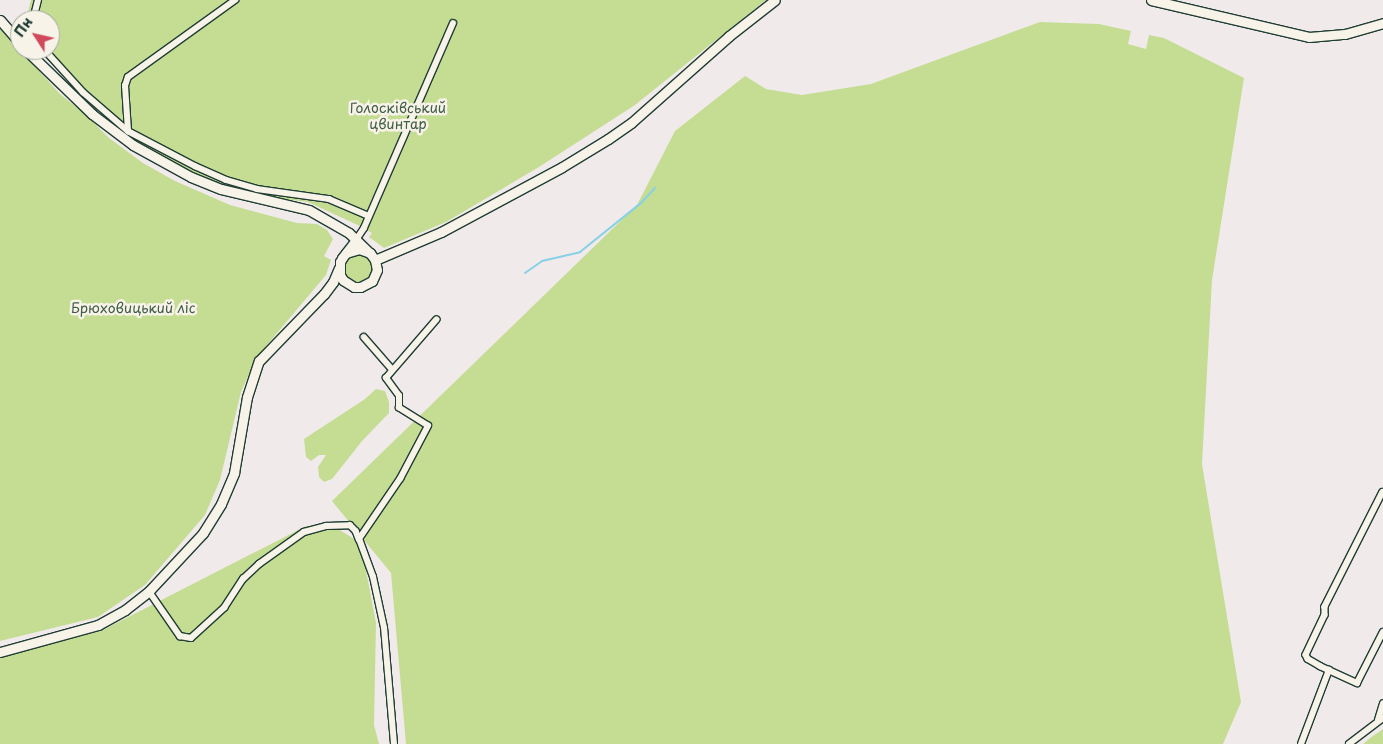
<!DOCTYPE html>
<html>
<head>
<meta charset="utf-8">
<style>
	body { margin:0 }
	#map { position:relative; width:1383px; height:744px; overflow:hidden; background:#f1eaeb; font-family:"Playpen Sans",sans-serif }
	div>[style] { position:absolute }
	.green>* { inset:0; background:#c5dd93 }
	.stream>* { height:2px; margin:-1px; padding:0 1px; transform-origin:1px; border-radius:1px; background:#86d1e6 }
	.roads { filter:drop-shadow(1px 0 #1f3d34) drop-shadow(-1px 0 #1f3d34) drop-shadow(0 1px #1f3d34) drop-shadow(0 -1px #1f3d34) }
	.street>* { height:5.5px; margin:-2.75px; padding:0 2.75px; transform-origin:2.75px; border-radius:2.75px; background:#f7f3e8 }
	.secondary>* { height:9px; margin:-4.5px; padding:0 4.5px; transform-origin:4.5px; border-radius:4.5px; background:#f7f3e8 }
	span { translate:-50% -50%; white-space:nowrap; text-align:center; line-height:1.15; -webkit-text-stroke:5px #f7f3e8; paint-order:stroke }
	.park-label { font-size:14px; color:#405d47 }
	.north { position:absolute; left:10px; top:10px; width:50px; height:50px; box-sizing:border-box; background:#f7f3e8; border:1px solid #a1aaa0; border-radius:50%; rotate:305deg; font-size:14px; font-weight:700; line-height:20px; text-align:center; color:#1f3d34 }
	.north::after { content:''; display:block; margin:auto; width:18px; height:22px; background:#d1495b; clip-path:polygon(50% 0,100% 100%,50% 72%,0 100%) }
</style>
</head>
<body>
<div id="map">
	<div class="green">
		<i style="clip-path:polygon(31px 0,766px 0,635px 105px,539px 167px,446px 222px,384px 248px,369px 237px,372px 233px,364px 228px,308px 202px,275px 198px,221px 186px,175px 164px,132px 140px,37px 50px,50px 50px,50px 20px,26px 20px)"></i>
		<i style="clip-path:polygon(1040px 22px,1099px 24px,1131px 31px,1128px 44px,1146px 49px,1149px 35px,1164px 38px,1244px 78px,1212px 280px,1202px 464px,1241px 702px,1223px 744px,406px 744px,391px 573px,332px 501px,637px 205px,675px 131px,745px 76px,766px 89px,802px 95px,871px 84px)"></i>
		<i style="clip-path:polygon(0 28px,60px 94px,85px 114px,109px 138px,143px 163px,175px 181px,230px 205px,297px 223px,317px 224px,327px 230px,333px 239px,324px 256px,331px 260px,326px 275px,256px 358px,241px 392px,220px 480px,205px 515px,145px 585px,98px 617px,0 641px)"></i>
		<i style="clip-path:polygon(353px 250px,375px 260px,372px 281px,348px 284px,340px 262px)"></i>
		<i style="clip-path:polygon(376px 389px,385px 391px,389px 402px,389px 413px,362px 441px,332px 479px,324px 482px,319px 477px,318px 467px,326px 455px,319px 455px,311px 461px,306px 457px,304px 439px,365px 399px)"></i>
		<i style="clip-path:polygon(306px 526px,333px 526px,356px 540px,364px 560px,376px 623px,374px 725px,379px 744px,0 744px,0 657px,101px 631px)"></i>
		<i style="clip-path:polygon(1383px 729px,1383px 744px,1363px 744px,1370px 738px)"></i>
	</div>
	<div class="stream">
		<i style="left:525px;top:273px;width:21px;rotate:-35deg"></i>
		<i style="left:542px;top:261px;width:39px;rotate:-13deg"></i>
		<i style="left:580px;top:252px;width:78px;rotate:-38.8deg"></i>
		<i style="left:641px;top:203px;width:21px;rotate:-47deg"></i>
	</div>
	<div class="roads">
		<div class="street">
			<i style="left:33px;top:20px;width:21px;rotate:-76deg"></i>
			<i style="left:45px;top:50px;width:57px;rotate:47.9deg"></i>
			<i style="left:83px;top:92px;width:60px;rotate:40.9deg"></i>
			<i style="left:128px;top:131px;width:76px;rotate:27.6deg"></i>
			<i style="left:195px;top:166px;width:34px;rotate:24deg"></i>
			<i style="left:226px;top:180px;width:32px;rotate:16deg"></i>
			<i style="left:257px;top:189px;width:73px;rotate:7.9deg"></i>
			<i style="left:329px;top:199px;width:43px;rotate:23deg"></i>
			<i style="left:128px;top:131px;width:45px;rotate:-93.8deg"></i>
			<i style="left:125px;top:86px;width:9px;rotate:-72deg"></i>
			<i style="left:128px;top:77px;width:132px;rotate:-35.7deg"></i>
			<i style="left:356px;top:240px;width:14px;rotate:-56deg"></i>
			<i style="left:364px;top:228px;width:223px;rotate:-66.5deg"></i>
			<i style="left:364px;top:337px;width:43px;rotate:48.8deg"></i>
			<i style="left:1383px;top:492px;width:129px;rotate:116.8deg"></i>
			<i style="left:1325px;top:607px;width:8px;rotate:90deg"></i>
			<i style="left:1325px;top:615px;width:44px;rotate:115.4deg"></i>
			<i style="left:1306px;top:655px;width:4px;rotate:63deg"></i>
			<i style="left:1308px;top:659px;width:14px;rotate:30deg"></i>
			<i style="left:1320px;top:666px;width:41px;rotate:24.7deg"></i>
			<i style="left:1357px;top:683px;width:57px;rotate:-63deg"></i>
			<i style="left:149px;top:591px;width:55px;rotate:55.4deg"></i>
			<i style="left:180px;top:636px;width:11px;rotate:10deg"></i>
			<i style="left:191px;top:638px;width:45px;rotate:-42.3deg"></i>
			<i style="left:224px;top:608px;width:35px;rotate:-57deg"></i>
			<i style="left:243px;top:579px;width:22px;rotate:-43deg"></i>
			<i style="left:259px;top:564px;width:55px;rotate:-35.4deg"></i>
			<i style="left:304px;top:532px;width:23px;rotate:-15deg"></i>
			<i style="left:326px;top:526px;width:24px;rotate:-2deg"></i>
			<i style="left:350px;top:525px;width:8px;rotate:45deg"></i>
			<i style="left:356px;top:531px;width:9px;rotate:69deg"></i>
			<i style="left:1378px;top:720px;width:17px;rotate:-73deg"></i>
			<i style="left:394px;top:744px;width:116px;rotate:-94.9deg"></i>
			<i style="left:384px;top:628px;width:52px;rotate:-102.2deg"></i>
			<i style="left:373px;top:577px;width:40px;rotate:-110.2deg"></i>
			<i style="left:359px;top:539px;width:73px;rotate:-55.7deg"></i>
			<i style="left:400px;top:479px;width:60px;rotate:-62.2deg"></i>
			<i style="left:428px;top:426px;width:34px;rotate:-148deg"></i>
			<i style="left:399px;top:408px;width:12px;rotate:-90deg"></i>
			<i style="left:399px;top:396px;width:22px;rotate:-126deg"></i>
			<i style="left:386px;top:378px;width:77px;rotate:-49.2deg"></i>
			<i style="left:1301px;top:744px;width:79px;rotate:-69.3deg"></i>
			<i style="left:1349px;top:744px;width:43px;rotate:-37.4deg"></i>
		</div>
		<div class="secondary">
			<i style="left:1151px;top:0;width:162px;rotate:13.2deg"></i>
			<i style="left:1309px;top:37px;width:36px;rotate:-5deg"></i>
			<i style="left:1345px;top:34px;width:40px;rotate:-16deg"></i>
			<i style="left:0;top:20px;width:30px;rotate:49deg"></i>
			<i style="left:26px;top:50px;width:92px;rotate:44.1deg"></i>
			<i style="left:92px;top:114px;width:51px;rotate:37.1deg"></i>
			<i style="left:133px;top:145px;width:66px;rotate:28.9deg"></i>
			<i style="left:191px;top:177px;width:32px;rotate:22deg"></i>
			<i style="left:221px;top:189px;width:90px;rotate:13.4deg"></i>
			<i style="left:309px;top:210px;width:46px;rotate:29.9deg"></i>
			<i style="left:349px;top:233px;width:29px;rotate:44deg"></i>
			<i style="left:346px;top:253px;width:14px;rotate:-17deg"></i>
			<i style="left:359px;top:249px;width:12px;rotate:20deg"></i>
			<i style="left:370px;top:253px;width:9px;rotate:54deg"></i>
			<i style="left:375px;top:260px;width:10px;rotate:79deg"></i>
			<i style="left:377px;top:270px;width:12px;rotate:114deg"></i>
			<i style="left:372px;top:281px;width:13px;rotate:153deg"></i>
			<i style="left:360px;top:287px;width:6px;rotate:180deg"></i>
			<i style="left:354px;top:287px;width:13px;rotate:-148deg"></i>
			<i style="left:343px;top:280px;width:6px;rotate:-121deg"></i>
			<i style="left:340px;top:275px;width:13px;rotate:-90deg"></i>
			<i style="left:340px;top:262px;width:4px;rotate:-63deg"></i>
			<i style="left:342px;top:258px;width:23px;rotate:-52deg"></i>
			<i style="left:375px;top:260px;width:72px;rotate:-23deg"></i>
			<i style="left:441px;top:232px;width:137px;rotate:-28.2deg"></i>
			<i style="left:562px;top:167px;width:54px;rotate:-31.3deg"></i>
			<i style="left:608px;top:139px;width:28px;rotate:-35deg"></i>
			<i style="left:631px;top:123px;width:131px;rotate:-41.6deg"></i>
			<i style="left:729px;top:36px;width:58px;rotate:-38deg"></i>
			<i style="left:0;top:652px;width:102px;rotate:-15.4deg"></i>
			<i style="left:98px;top:625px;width:31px;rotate:-29deg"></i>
			<i style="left:125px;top:610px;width:31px;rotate:-38deg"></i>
			<i style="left:149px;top:591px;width:79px;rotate:-47deg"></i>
			<i style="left:203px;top:533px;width:34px;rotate:-58deg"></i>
			<i style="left:221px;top:504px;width:34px;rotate:-67deg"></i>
			<i style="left:234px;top:473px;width:77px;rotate:-80.3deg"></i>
			<i style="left:247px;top:397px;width:38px;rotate:-72deg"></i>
			<i style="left:259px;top:361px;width:93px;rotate:-45.9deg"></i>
			<i style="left:324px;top:294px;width:15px;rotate:-53deg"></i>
			<i style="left:333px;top:282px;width:15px;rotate:-67deg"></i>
		</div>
	</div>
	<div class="park-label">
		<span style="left:398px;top:116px">Голосківський<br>цвинтар</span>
		<span style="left:133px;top:308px">Брюховицький ліс</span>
	</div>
	<div class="north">Пн</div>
</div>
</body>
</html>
